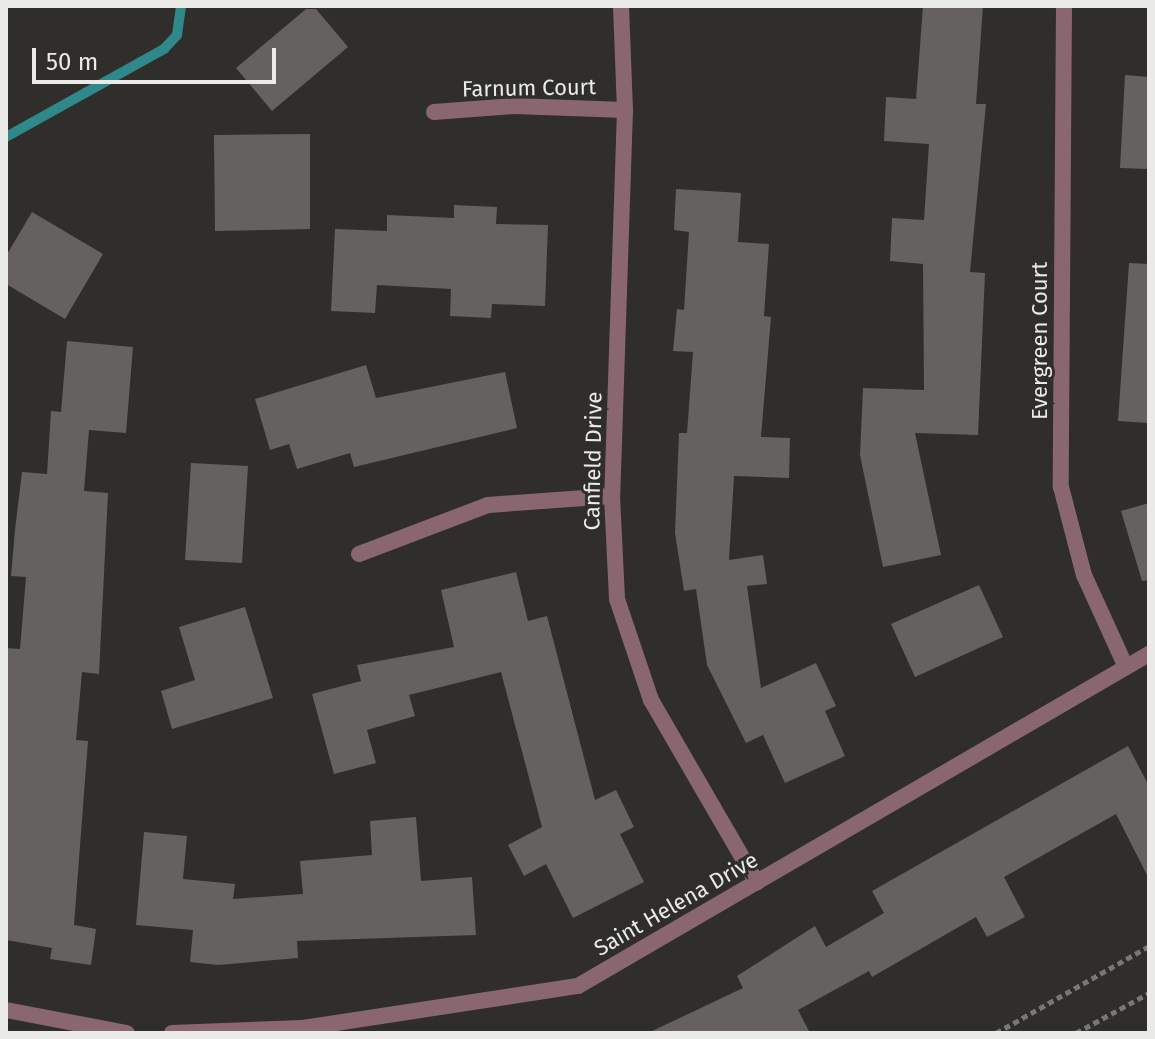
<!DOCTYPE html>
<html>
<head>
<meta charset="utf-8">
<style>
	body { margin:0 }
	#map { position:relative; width:1155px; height:1039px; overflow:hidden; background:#2f2e2a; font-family:"Fira Sans",sans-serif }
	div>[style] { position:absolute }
	.stream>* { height:10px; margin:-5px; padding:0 5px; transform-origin:5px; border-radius:5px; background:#2f8889 }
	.building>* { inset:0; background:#65615e }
	.path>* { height:5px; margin-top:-2.5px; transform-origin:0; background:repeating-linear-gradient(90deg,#787773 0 6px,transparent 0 10px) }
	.minor>* { height:16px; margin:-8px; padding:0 8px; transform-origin:8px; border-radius:8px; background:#8a676f }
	span { translate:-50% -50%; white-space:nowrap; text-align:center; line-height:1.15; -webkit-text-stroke:6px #2f2e2a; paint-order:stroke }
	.street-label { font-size:22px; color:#eaeae7 }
	.frame { position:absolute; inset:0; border:8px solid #eaeae7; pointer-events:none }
	.scale { position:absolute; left:32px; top:48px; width:244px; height:36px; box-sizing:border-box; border:4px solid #eaeae7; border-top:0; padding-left:10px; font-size:24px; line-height:28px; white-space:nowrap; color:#eaeae7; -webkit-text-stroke:6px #2f2e2a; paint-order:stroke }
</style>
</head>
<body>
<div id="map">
	<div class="stream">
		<i style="left:6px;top:137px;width:181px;rotate:-29.1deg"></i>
		<i style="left:164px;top:49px;width:19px;rotate:-47deg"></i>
		<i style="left:177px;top:35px;width:29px;rotate:-82deg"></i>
	</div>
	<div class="building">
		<i style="clip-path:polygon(923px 6px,983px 6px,976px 104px,986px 104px,970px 272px,985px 273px,978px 435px,915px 433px,941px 555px,883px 567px,860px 455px,863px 388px,924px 390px,923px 264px,890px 261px,892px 218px,924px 220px,929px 144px,884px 141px,886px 97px,916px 99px)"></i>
		<i style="clip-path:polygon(306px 9px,316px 9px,348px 47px,272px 111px,236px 68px)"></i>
		<i style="clip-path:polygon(1125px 75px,1149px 77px,1149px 169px,1120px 168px)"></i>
		<i style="clip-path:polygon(310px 134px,310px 229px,215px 231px,214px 135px)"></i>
		<i style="clip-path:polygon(676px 189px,741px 193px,738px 242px,769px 244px,764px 316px,771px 317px,761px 437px,790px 438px,789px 478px,734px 476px,729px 560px,763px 555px,767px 584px,747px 586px,761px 688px,816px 663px,836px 706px,825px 711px,845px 756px,785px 783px,763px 735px,746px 743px,707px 665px,696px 589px,684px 591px,675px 533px,679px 433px,687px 433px,693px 352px,673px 351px,677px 309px,684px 310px,689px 232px,674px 230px)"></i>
		<i style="clip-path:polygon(454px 205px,497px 207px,496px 224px,548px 225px,545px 306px,492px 304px,491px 318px,450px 316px,451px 289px,377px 285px,375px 313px,331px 311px,335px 229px,387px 231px,387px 215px,454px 218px)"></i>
		<i style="clip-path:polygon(32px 212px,103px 254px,65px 319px,6px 284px,6px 256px)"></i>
		<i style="clip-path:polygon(1129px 263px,1149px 264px,1149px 423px,1118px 421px)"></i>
		<i style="clip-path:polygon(67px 341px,133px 347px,126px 433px,89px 430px,84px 491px,108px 493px,99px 674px,82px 672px,76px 740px,88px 741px,74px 925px,96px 929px,91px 965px,50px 959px,52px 948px,6px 940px,6px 648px,20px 649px,26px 577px,11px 576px,15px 530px,22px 472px,47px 474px,51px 411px,61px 412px)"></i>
		<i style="clip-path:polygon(366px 365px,376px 398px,505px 372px,517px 428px,354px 467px,350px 453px,297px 469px,289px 444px,270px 450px,255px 399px)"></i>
		<i style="clip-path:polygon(191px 463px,248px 466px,242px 563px,185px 560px)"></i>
		<i style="clip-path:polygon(1149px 503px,1149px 580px,1142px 581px,1121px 511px)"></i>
		<i style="clip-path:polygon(516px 572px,528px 621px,547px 616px,595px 800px,616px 790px,634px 827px,620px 834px,644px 882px,573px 918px,546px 864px,524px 876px,508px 845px,542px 827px,501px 672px,409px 695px,415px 716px,367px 730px,376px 763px,334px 774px,312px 694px,361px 681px,357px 665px,454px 647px,441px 590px)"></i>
		<i style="clip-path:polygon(979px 585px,1003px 637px,915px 677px,891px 624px)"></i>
		<i style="clip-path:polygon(245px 607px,273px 698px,172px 729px,161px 691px,195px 680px,179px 627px)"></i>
		<i style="clip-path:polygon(1128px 746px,1149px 786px,1149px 879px,1116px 814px,1004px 877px,1025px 917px,987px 937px,976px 917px,872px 977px,869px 971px,798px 1010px,810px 1033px,648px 1033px,743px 988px,737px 976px,815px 926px,826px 947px,884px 913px,872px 891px)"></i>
		<i style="clip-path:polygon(416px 817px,421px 881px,472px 877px,476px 935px,297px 941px,298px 958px,218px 965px,190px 962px,193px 930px,136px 925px,144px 832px,187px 836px,183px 879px,235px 884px,233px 899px,303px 894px,300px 861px,372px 855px,370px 821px)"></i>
	</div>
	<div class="path">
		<i style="left:996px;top:1033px;width:176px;rotate:-29.6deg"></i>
		<i style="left:1076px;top:1033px;width:83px;rotate:-28.7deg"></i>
	</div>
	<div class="minor">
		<i style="left:621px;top:6px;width:104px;rotate:87.8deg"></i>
		<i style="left:625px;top:110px;width:386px;rotate:91.9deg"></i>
		<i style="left:612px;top:496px;width:103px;rotate:87.2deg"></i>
		<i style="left:617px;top:599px;width:107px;rotate:71.4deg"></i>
		<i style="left:651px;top:700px;width:211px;rotate:59.9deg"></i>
		<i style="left:1064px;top:6px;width:481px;rotate:90.4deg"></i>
		<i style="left:1061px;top:487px;width:91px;rotate:75.4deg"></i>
		<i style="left:1084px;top:575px;width:99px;rotate:65.5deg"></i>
		<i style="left:434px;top:112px;width:80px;rotate:-4.3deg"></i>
		<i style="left:514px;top:106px;width:111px;rotate:2.1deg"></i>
		<i style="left:359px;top:554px;width:138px;rotate:-20.8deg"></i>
		<i style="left:488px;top:505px;width:124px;rotate:-4.2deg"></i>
		<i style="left:6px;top:1010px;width:123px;rotate:10.8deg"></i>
		<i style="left:172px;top:1033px;width:131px;rotate:-2.2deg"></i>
		<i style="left:303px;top:1028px;width:278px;rotate:-8.7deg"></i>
		<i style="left:578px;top:986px;width:661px;rotate:-30.18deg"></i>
	</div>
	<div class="street-label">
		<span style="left:529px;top:88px;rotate:-1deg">Farnum Court</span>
		<span style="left:1040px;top:341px;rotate:-90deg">Evergreen Court</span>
		<span style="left:593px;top:461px;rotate:-89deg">Canfield Drive</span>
		<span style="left:676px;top:904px;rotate:-30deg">Saint Helena Drive</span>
	</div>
	<div class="frame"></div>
	<div class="scale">50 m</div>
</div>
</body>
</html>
